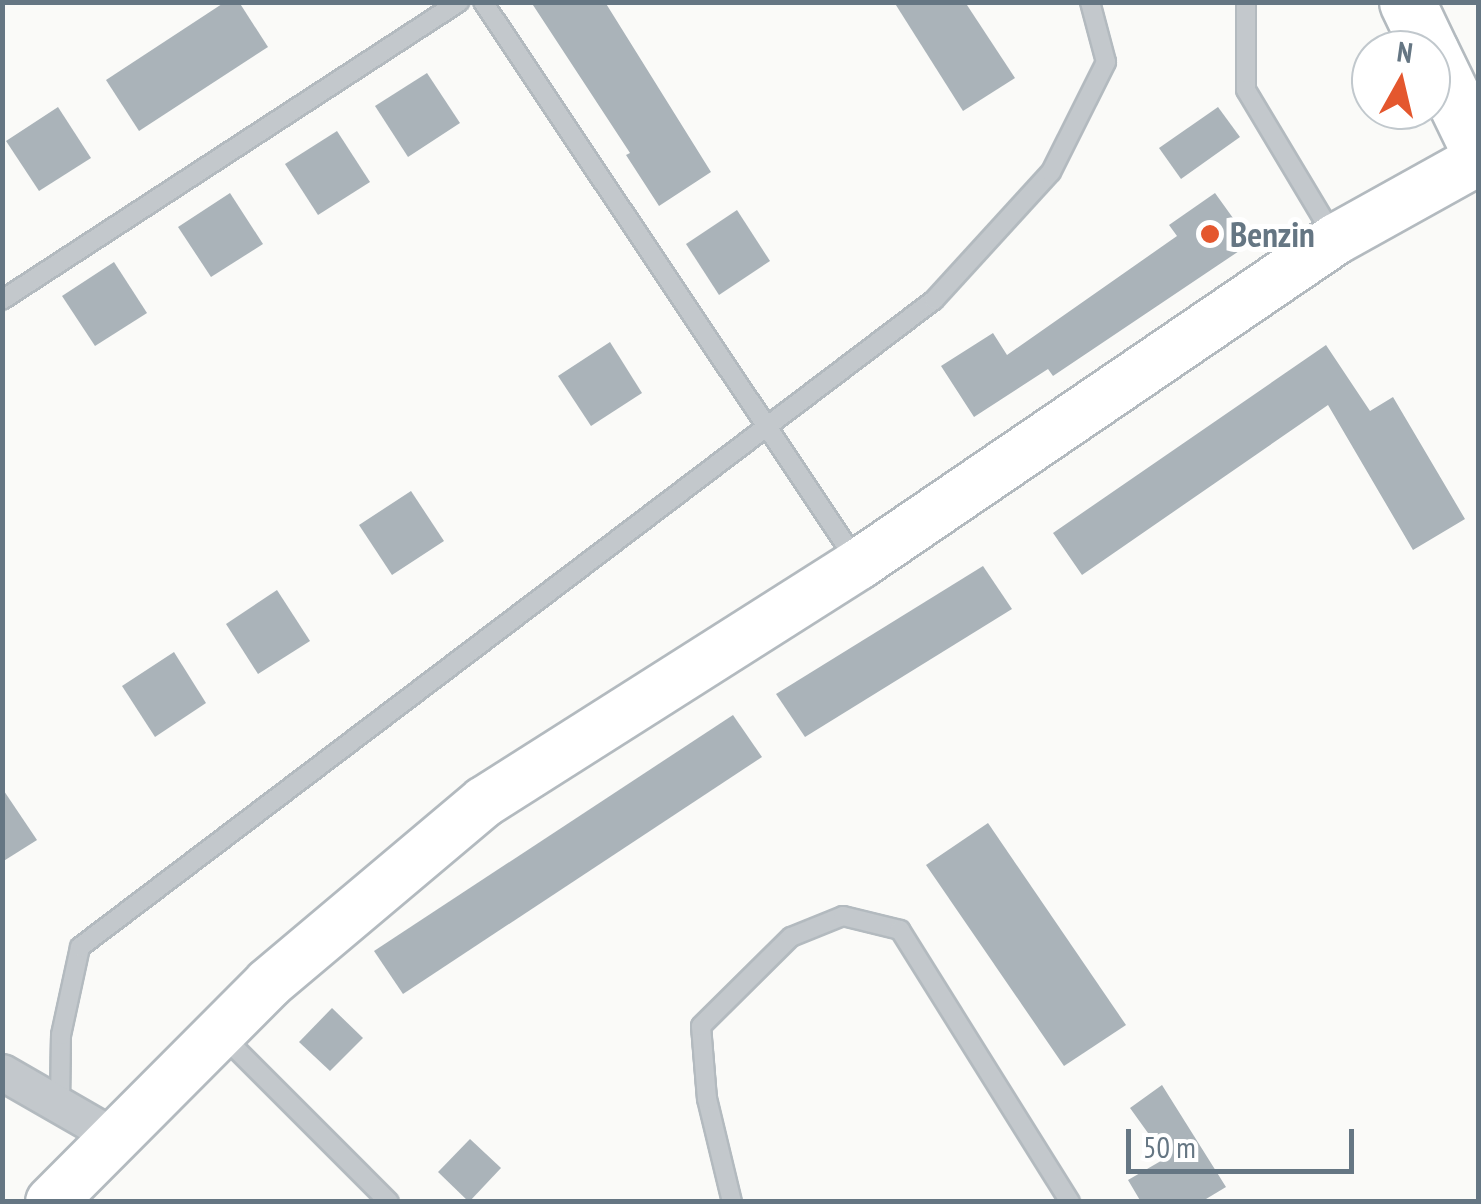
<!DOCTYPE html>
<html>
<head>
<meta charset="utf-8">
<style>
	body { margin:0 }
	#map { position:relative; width:1481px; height:1204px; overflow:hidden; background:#fafaf8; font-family:"PT Sans Narrow",sans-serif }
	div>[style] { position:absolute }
	.building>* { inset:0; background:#aab3b9 }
	.roads { filter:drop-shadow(2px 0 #b3babf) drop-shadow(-2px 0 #b3babf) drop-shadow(0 2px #b3babf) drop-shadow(0 -2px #b3babf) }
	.lane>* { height:18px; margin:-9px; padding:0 9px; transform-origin:9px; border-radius:9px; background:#c3c8cc }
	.street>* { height:35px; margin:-17.5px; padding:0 17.5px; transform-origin:17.5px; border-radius:17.5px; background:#c3c8cc }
	.secondary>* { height:50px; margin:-25px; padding:0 25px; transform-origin:25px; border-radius:25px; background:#fff }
	.highway>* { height:55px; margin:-27.5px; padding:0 27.5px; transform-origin:27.5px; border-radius:27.5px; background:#fff }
	.dots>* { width:28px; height:28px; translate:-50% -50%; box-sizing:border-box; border:5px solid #fff; border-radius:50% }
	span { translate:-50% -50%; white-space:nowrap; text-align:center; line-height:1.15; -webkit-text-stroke:10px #fff; paint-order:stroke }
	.poi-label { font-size:35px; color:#657683; font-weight:700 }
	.left { translate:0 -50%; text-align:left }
	.frame { position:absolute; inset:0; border:5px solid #657683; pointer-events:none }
	.north { position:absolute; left:1351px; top:30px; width:100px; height:100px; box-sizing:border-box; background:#fff; border:2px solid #c1c8cd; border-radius:50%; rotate:8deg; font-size:28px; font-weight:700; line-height:40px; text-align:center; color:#657683 }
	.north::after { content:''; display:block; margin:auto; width:35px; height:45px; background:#e4572e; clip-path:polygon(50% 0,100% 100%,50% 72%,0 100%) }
	.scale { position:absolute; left:1126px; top:1129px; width:228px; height:45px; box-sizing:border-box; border:5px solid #657683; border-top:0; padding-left:12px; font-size:30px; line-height:35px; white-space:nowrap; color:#657683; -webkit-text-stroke:8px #fff; paint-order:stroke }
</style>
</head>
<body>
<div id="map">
	<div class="building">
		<i style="clip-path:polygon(225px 2px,239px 2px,268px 47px,139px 131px,106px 80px)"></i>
		<i style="clip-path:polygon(531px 2px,605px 2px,711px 172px,659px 206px,626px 155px,630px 153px)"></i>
		<i style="clip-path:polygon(894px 2px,965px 2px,1015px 78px,963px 111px)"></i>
		<i style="clip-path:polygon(427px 73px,460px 123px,408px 157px,375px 106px)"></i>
		<i style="clip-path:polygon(58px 107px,91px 158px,39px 191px,6px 141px)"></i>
		<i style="clip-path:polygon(1218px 107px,1240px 137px,1181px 179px,1159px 148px)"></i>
		<i style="clip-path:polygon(337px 131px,370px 182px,318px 215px,285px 164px)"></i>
		<i style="clip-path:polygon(230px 193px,263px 244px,211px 277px,178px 227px)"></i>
		<i style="clip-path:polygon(1215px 193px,1251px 243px,1053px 376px,1048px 369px,974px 417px,941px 366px,993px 333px,1007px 355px,1177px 236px,1169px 225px)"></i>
		<i style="clip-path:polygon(737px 210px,770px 261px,719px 295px,686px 244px)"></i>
		<i style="clip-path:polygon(114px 262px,147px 313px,95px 346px,62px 296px)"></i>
		<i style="clip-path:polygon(610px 342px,642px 393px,591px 426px,558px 376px)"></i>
		<i style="clip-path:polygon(1326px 345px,1370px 411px,1393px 397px,1465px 519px,1413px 550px,1328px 405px,1082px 575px,1053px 533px)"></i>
		<i style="clip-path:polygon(411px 491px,444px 541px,392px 575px,359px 525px)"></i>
		<i style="clip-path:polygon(983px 566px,1012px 609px,805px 737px,776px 694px)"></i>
		<i style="clip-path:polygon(277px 590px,310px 641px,258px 674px,226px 624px)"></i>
		<i style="clip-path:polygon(174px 652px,206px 703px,155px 737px,122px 686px)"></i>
		<i style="clip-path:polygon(733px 715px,762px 757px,403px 994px,374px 951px)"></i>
		<i style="clip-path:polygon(2px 788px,37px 840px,2px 862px)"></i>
		<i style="clip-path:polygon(988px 823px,1126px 1025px,1064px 1066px,926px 865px)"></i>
		<i style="clip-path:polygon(332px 1008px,363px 1038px,330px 1071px,299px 1042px)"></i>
		<i style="clip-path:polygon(1162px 1085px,1226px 1187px,1201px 1202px,1141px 1202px,1128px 1180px,1166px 1158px,1130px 1108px)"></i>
		<i style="clip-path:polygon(470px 1139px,501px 1168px,469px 1202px,438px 1172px)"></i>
	</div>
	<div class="roads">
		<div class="lane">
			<i style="left:483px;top:2px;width:675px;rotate:56.24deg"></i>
			<i style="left:1246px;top:2px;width:88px;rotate:90deg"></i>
			<i style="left:1246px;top:90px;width:171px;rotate:59.1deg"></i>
			<i style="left:2px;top:300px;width:546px;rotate:-33.11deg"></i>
			<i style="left:220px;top:1033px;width:239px;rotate:45deg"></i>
			<i style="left:60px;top:1105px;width:70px;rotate:-89.2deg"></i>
			<i style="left:61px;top:1035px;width:90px;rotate:-77.8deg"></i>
			<i style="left:80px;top:947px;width:1071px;rotate:-37.15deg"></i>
			<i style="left:934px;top:300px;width:173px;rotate:-47.6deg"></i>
			<i style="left:1051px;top:172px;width:123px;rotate:-63.4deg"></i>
			<i style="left:1106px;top:62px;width:62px;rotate:-104.9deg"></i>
			<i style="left:732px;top:1202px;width:106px;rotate:-103.6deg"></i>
			<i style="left:707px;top:1099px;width:73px;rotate:-94.7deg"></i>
			<i style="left:701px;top:1026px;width:127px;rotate:-44.7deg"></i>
			<i style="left:791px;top:937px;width:56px;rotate:-22deg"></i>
			<i style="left:843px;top:916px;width:59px;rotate:13.8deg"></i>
			<i style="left:900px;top:930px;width:321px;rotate:58deg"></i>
		</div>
		<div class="street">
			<i style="left:2px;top:1072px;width:130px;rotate:29.9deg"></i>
		</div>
		<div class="secondary">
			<i style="left:51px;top:1202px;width:309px;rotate:-45.1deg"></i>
			<i style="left:269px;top:983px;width:281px;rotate:-40.1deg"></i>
			<i style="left:484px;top:802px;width:444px;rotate:-32.4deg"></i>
			<i style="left:859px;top:564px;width:577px;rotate:-34.27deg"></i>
			<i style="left:1336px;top:239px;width:162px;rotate:-29.1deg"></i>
		</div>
		<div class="highway">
			<i style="left:1407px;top:2px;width:53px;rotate:64.4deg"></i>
			<i style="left:1431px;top:52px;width:108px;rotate:64.1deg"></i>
		</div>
	</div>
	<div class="dots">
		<i style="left:1210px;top:234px;background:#e4572e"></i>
	</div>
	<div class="poi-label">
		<span class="left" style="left:1230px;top:234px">Benzin</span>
	</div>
	<div class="frame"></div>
	<div class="north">N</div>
	<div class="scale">50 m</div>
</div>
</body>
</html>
